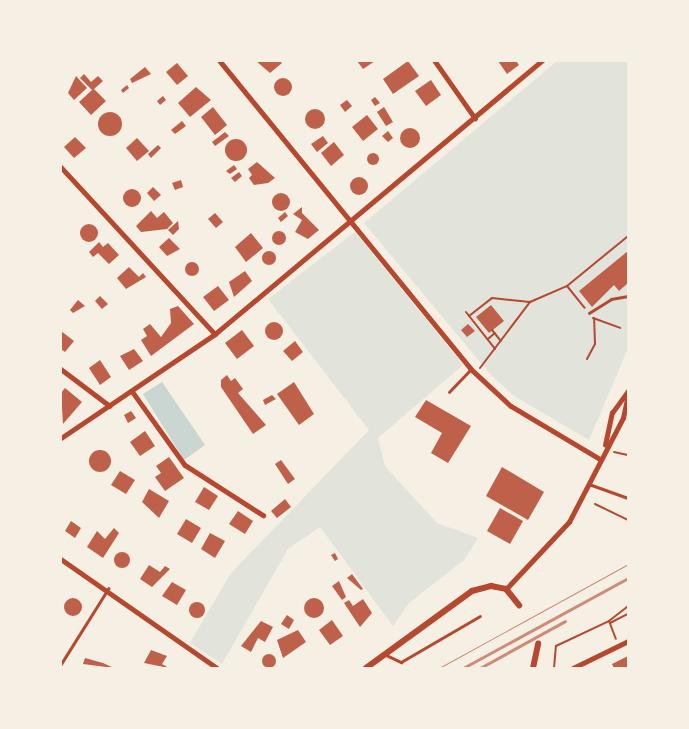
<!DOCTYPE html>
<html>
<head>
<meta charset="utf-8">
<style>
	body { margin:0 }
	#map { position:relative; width:689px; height:729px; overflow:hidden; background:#f6efe4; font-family:Roboto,sans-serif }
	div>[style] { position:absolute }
	.green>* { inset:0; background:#e2e4dc }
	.water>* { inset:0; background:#c9d6d2 }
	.building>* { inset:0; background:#bf614a }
	.round { border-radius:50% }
	.path>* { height:2px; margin:-1px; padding:0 1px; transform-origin:1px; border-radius:1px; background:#b5482f }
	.service>* { height:2.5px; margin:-1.25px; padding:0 1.25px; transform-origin:1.25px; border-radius:1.25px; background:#b5482f }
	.minor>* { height:4.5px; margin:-2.25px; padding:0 2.25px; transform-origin:2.25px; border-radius:2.25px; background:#b5482f }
	.secondary>* { height:6px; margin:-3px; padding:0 3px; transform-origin:3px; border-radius:3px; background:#b5482f }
	.tram>* { height:1px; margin:-0.5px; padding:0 0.5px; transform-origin:0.5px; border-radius:0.5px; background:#cf8b77 }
	.rail>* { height:3px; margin:-1.5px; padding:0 1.5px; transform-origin:1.5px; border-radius:1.5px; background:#cf8b77 }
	span { translate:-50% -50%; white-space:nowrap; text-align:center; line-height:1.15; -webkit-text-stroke:4.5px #f6efe4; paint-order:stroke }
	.frame { position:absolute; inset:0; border:62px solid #f6efe4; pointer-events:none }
</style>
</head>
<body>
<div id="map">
	<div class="green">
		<i style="clip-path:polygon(557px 61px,628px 61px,628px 348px,589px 440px,514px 396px,490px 374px,364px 223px)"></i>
		<i style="clip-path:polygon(355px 232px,463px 365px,378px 438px,385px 466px,437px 523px,478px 538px,464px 560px,409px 603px,393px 626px,320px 527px,288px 549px,222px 664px,190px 643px,231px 573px,369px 430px,268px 299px)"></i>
	</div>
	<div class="water">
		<i style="clip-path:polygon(162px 382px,205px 445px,184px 460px,143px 394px)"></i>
	</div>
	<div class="building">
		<i style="clip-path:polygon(256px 61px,280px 61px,282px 63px,270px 73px)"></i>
		<i style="clip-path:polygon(357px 61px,375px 61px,363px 69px)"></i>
		<i style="clip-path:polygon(408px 61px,419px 76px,393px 94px,383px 79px)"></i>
		<i style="clip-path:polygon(498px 61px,516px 61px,519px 65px,507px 74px)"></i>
		<i style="clip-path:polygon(177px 63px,188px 76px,177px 85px,166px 72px)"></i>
		<i style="clip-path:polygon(145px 67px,151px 74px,132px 83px,130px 79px)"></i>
		<i style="clip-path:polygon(84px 74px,91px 82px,98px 76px,103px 81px,94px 89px,106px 101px,91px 115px,79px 102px,92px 90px,80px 78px)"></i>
		<i style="clip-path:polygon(76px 76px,87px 88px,74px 100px,68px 93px)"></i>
		<i class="round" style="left:274px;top:78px;width:18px;height:18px"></i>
		<i style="clip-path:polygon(431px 80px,441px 95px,426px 106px,415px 91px)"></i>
		<i style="clip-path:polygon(127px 85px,129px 88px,123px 93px,121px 90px)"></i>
		<i style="clip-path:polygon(196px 87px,211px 100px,190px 117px,178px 103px)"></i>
		<i style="clip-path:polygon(163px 96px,166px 100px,160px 105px,157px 101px)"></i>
		<i style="clip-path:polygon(375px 97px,380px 103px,375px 106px,371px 100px)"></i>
		<i style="clip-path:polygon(347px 100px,352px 106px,345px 112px,340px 105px)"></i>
		<i style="clip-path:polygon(213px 107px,227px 125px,215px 135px,201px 117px)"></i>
		<i style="clip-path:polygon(384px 107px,393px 122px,386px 126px,377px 112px)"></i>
		<i class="round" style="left:305px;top:109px;width:20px;height:20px"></i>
		<i class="round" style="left:98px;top:112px;width:24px;height:24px"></i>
		<i style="clip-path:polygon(367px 115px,378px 129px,363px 141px,352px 127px)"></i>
		<i style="clip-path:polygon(182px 121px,186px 126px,175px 134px,171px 130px)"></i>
		<i class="round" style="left:400px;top:128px;width:20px;height:20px"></i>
		<i style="clip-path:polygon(388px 131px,393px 138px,388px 142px,382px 136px)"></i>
		<i style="clip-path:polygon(225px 132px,229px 136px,215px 146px,212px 142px)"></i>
		<i style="clip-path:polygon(323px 136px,328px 143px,317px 152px,311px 144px)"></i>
		<i style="clip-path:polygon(75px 137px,86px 148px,74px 158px,64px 147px)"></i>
		<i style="clip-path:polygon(137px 138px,149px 151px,137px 161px,126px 148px)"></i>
		<i class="round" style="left:225px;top:139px;width:22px;height:22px"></i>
		<i style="clip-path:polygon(334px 142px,344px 155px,331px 166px,321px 153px)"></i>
		<i style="clip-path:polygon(158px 145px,161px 148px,151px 158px,148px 154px)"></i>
		<i class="round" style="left:367px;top:153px;width:12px;height:12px"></i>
		<i style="clip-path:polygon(257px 162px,275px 178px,268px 183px,254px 185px,249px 178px,252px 175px,248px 169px)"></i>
		<i style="clip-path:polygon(234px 165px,237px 169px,230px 174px,226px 171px)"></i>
		<i style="clip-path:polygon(239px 172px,242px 176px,235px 182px,231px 178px)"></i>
		<i class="round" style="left:350px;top:177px;width:18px;height:18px"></i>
		<i style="clip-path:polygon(181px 180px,183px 187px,175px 190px,172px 183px)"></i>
		<i style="clip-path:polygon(153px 187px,161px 195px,154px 201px,147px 193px)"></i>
		<i class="round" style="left:123px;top:189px;width:18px;height:18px"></i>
		<i class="round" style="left:272px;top:193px;width:18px;height:18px"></i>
		<i style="clip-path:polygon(302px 207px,302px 213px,319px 230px,308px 239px,295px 232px,302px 220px,293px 214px)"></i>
		<i style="clip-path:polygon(151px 211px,157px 218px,164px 212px,173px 223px,167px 229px,141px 232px,136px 226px)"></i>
		<i style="clip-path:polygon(285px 212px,288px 216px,281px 222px,278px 218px)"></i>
		<i style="clip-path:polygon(215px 213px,223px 222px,216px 228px,208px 219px)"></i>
		<i style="clip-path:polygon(178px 221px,179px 229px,173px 235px,168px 230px)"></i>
		<i class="round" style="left:80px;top:224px;width:18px;height:18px"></i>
		<i class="round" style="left:272px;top:231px;width:14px;height:14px"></i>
		<i style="clip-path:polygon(251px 233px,263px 248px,246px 262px,235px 247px)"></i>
		<i style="clip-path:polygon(169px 238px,180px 249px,167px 256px,159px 247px)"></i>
		<i style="clip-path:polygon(99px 242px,103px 247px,108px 243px,119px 255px,109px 264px,98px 253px,93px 257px,89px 252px)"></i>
		<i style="clip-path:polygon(628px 251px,628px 283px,619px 291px,614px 285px,592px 307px,579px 291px)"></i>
		<i class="round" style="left:262px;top:251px;width:14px;height:14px"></i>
		<i class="round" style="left:185px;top:262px;width:14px;height:14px"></i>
		<i style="clip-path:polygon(129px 267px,139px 277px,143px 273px,146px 277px,126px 289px,117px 278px)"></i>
		<i style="clip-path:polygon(245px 271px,252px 281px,234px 297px,229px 282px)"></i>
		<i style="clip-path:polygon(218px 286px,229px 300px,214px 311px,203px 297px)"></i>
		<i style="clip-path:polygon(100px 296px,108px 304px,102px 309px,95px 301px)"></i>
		<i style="clip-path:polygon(78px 300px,85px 306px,73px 313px,70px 310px)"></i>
		<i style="clip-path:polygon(491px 305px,504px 321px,489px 333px,476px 317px)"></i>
		<i style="clip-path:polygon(178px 306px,194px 324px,151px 356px,141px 340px,147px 336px,143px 329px,150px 324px,161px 337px,171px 323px,170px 309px)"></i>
		<i class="round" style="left:265px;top:322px;width:18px;height:18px"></i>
		<i style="clip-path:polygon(468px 324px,475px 331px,467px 337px,461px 330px)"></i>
		<i style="clip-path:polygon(242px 330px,254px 346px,237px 359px,225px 343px)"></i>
		<i style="clip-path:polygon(61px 331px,74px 341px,65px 352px,61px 349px)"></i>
		<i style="clip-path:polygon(295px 341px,303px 352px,292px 361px,283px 351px)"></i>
		<i style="clip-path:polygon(134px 349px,143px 361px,129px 370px,120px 356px)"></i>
		<i style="clip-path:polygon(100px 360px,111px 377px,100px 385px,89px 368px)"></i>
		<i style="clip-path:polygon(227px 375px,231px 381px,235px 378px,243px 389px,238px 393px,266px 425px,253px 434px,221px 387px,221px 380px)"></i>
		<i style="clip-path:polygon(294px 382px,314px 414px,299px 425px,277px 394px)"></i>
		<i style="clip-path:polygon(65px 388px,82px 402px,63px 424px,61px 393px)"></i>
		<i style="clip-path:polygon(272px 395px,276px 399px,265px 405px,263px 400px)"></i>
		<i style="clip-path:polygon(426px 400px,471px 426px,448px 463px,431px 453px,442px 433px,415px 417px)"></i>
		<i style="clip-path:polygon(131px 411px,136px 418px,128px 423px,124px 415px)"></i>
		<i style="clip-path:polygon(145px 431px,155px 446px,140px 456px,130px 442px)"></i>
		<i class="round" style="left:89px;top:450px;width:22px;height:22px"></i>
		<i style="clip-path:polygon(169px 457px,184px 478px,165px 491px,155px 477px,161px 473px,156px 466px)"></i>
		<i style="clip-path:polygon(281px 460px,295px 479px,288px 484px,275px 464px)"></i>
		<i style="clip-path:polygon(502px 467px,544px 492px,528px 520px,486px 496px)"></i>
		<i style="clip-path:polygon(120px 471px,135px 480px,126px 494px,111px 485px)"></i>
		<i style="clip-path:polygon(204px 487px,218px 496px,209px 510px,195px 502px)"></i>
		<i style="clip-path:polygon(149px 489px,169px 501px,159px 518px,142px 502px)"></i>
		<i style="clip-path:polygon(285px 499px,291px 507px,277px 518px,271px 511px)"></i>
		<i style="clip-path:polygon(500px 508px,523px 521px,510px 544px,487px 531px)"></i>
		<i style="clip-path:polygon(238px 511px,253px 521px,245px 534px,229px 524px)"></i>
		<i style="clip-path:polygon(186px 519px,201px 528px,192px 543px,177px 534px)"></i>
		<i style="clip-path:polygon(71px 521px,81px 528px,75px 538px,65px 531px)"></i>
		<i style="clip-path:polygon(114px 528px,119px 533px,103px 558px,87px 547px,97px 531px,105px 539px)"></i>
		<i style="clip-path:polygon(210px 533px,225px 541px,215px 558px,201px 549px)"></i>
		<i class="round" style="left:114px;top:552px;width:16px;height:16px"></i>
		<i style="clip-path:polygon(335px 553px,338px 559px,335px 561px,331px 555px)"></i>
		<i style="clip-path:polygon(149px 565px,160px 572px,165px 566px,170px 569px,152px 587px,140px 579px)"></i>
		<i style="clip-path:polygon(352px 574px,363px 589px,361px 590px,347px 578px)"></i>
		<i style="clip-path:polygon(339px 581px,346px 597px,342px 600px,332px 586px)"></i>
		<i style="clip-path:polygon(172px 582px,186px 590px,177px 605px,162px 596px)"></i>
		<i class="round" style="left:304px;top:598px;width:20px;height:20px"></i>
		<i class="round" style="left:64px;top:598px;width:18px;height:18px"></i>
		<i style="clip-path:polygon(363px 599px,372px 613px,360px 627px,344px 603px,349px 600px,353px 606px)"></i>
		<i class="round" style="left:189px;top:602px;width:16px;height:16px"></i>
		<i style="clip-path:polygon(287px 615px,294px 620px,289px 629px,281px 624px)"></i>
		<i style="clip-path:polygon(332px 620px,343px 636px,330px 645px,319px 630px)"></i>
		<i style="clip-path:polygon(261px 621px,273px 627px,265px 642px,258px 638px,251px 652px,241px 646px)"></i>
		<i style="clip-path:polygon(298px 630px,306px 642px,283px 658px,277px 640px)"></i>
		<i style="clip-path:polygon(151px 650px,167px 656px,162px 664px,169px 668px,144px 663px)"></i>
		<i class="round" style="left:262px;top:654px;width:14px;height:14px"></i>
		<i style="clip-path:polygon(628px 656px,628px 668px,614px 668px,612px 664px)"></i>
		<i style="clip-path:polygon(85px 658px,103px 663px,114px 668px,83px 664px)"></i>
	</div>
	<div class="path">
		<i style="left:567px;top:286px;width:79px;rotate:-39.3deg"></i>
		<i style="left:466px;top:312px;width:47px;rotate:51.9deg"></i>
		<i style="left:469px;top:316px;width:29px;rotate:-38deg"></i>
		<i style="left:492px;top:298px;width:38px;rotate:6deg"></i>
		<i style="left:593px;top:318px;width:29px;rotate:20deg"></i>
		<i style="left:492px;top:330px;width:14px;rotate:51deg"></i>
		<i style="left:488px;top:339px;width:9px;rotate:-41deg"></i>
		<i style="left:587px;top:359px;width:17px;rotate:-62deg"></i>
		<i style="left:595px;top:344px;width:26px;rotate:-92deg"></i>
		<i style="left:480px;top:368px;width:83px;rotate:-52.9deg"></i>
		<i style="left:530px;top:302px;width:40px;rotate:-23.4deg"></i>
		<i style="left:567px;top:286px;width:28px;rotate:51deg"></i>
		<i style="left:614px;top:452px;width:14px;rotate:12deg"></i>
		<i style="left:595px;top:504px;width:37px;rotate:26deg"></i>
		<i style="left:609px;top:621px;width:19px;rotate:69deg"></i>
		<i style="left:610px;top:623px;width:20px;rotate:-27deg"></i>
		<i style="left:554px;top:668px;width:22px;rotate:-85deg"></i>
		<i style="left:556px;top:646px;width:59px;rotate:-25.3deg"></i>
		<i style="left:609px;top:621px;width:24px;rotate:-38deg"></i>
	</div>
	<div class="service">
		<i style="left:589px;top:313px;width:26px;rotate:-32deg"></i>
		<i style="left:611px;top:299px;width:17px;rotate:-10deg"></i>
		<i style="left:449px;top:392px;width:32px;rotate:-46deg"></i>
		<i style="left:589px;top:484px;width:41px;rotate:19.7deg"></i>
		<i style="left:386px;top:655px;width:17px;rotate:25deg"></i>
		<i style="left:401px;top:662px;width:91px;rotate:-30.2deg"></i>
		<i style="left:61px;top:664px;width:89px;rotate:-57.9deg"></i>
	</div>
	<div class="minor">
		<i style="left:220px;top:61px;width:397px;rotate:50.8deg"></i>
		<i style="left:471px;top:369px;width:54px;rotate:42.8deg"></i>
		<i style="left:511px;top:406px;width:104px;rotate:30.8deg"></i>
		<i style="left:435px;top:61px;width:70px;rotate:54.9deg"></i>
		<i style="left:61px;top:167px;width:227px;rotate:47.3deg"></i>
		<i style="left:61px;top:369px;width:61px;rotate:37.1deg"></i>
		<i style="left:132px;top:391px;width:91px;rotate:54.4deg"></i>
		<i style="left:185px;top:465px;width:93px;rotate:32.7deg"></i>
		<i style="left:61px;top:438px;width:186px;rotate:-34deg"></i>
		<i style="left:215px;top:334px;width:426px;rotate:-39.9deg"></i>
		<i style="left:605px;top:445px;width:33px;rotate:-78deg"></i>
		<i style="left:612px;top:413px;width:27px;rotate:-54deg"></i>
		<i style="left:61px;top:559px;width:190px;rotate:34.9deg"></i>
		<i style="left:506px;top:589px;width:92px;rotate:-46.8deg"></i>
		<i style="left:569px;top:522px;width:117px;rotate:-62.6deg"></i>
		<i style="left:623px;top:418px;width:24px;rotate:-78deg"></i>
		<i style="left:573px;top:668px;width:61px;rotate:-26.1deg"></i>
	</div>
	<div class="secondary">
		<i style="left:366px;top:668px;width:131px;rotate:-36deg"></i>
		<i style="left:472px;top:591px;width:20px;rotate:-15deg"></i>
		<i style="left:491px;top:586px;width:15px;rotate:11deg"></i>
		<i style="left:506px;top:589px;width:21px;rotate:51deg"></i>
		<i style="left:533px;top:668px;width:25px;rotate:-78deg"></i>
	</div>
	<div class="tram">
		<i style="left:439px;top:668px;width:216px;rotate:-28.8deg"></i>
	</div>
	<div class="rail">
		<i style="left:463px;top:668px;width:188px;rotate:-28.6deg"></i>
		<i style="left:480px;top:668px;width:97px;rotate:-28.9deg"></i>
	</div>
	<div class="frame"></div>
</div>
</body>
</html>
